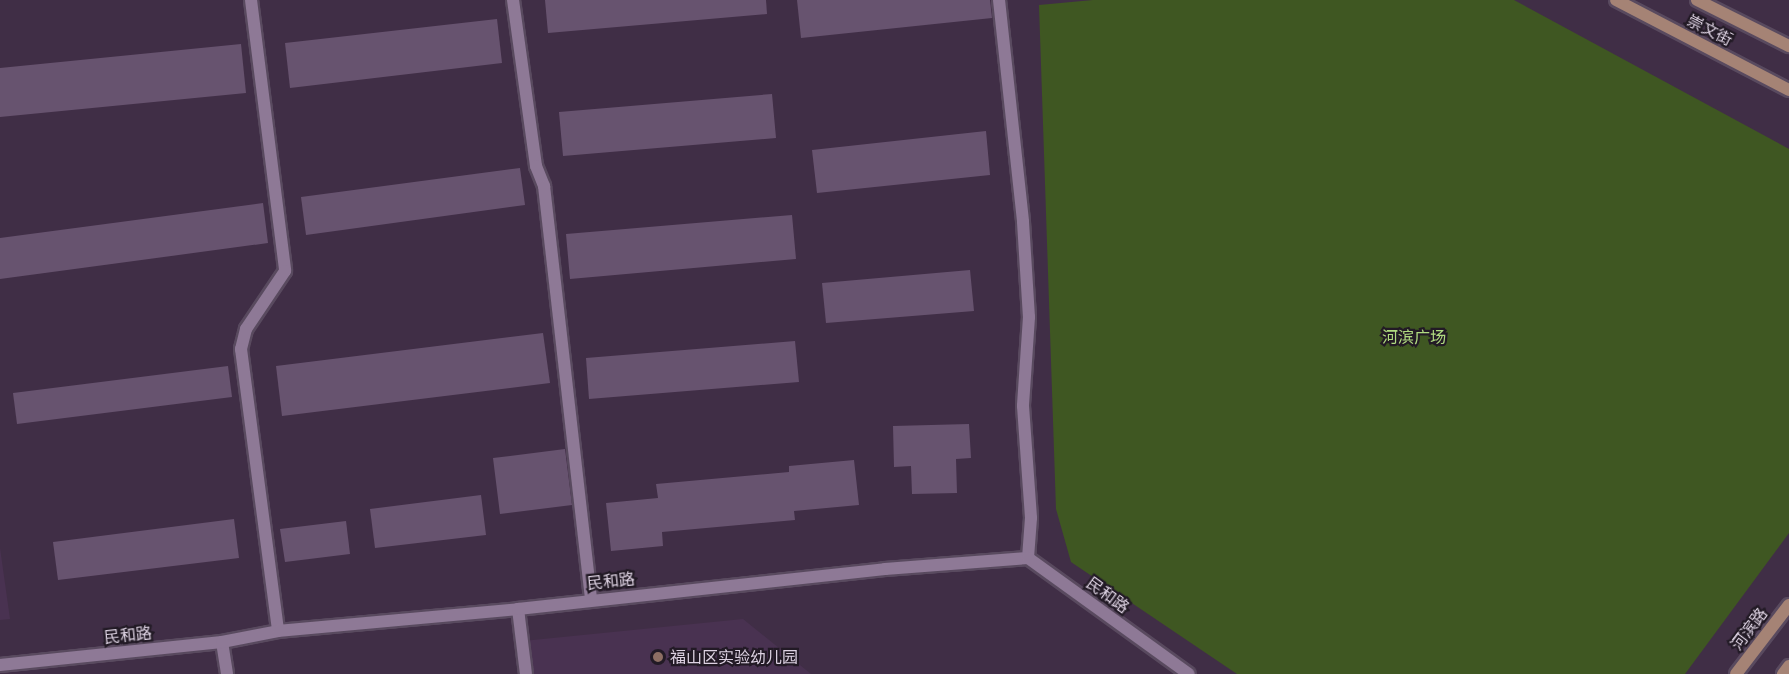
<!DOCTYPE html>
<html>
<head>
<meta charset="utf-8">
<style>
	body { margin:0 }
	#map { position:relative; width:1789px; height:674px; overflow:hidden; background:#402e46; font-family:"Golos Text","Noto Sans SC",sans-serif }
	div>[style] { position:absolute }
	.built>* { inset:0; background:#493251 }
	.green>* { inset:0; background:#3f5722 }
	.building>* { inset:0; background:#67536f }
	.roads { filter:drop-shadow(2px 0 #594a5f) drop-shadow(-2px 0 #594a5f) drop-shadow(0 2px #594a5f) drop-shadow(0 -2px #594a5f) }
	.street>* { height:12px; margin:-6px; padding:0 6px; transform-origin:6px; border-radius:6px; background:#8e7996 }
	.secondary>* { height:12px; margin:-6px; padding:0 6px; transform-origin:6px; border-radius:6px; background:#a58375 }
	.dots>* { width:16px; height:16px; translate:-50% -50%; box-sizing:border-box; border:3px solid #221a25; border-radius:50% }
	span { translate:-50% -50%; white-space:nowrap; text-align:center; line-height:1.15; -webkit-text-stroke:4.5px #221a25; paint-order:stroke }
	.street-label { font-size:16px; color:#ddd2e2 }
	.park-label { font-size:16px; color:#b0db80 }
	.poi-label { font-size:16px; color:#ddd2e2 }
	.left { translate:0 -50%; text-align:left }
</style>
</head>
<body>
<div id="map">
	<div class="built">
		<i style="clip-path:polygon(0 548px,10px 619px,0 620px)"></i>
		<i style="clip-path:polygon(743px 619px,811px 674px,526px 674px,523px 641px)"></i>
	</div>
	<div class="green">
		<i style="clip-path:polygon(1093px 0,1514px 0,1789px 149px,1789px 533px,1685px 674px,1237px 674px,1071px 562px,1056px 509px,1039px 5px)"></i>
	</div>
	<div class="building">
		<i style="clip-path:polygon(545px 0,766px 0,767px 14px,548px 33px)"></i>
		<i style="clip-path:polygon(797px 0,990px 0,992px 18px,801px 38px)"></i>
		<i style="clip-path:polygon(497px 19px,502px 63px,290px 88px,285px 43px)"></i>
		<i style="clip-path:polygon(241px 44px,246px 93px,0 117px,0 68px)"></i>
		<i style="clip-path:polygon(772px 94px,776px 138px,563px 156px,559px 112px)"></i>
		<i style="clip-path:polygon(986px 131px,990px 175px,817px 193px,812px 150px)"></i>
		<i style="clip-path:polygon(520px 168px,525px 205px,306px 235px,301px 197px)"></i>
		<i style="clip-path:polygon(263px 203px,268px 243px,0 279px,0 238px)"></i>
		<i style="clip-path:polygon(792px 215px,796px 259px,570px 279px,566px 234px)"></i>
		<i style="clip-path:polygon(970px 270px,974px 311px,826px 323px,822px 283px)"></i>
		<i style="clip-path:polygon(543px 333px,550px 383px,282px 416px,276px 366px)"></i>
		<i style="clip-path:polygon(795px 341px,799px 382px,589px 399px,586px 358px)"></i>
		<i style="clip-path:polygon(228px 366px,232px 397px,17px 424px,13px 393px)"></i>
		<i style="clip-path:polygon(969px 424px,971px 458px,956px 459px,957px 493px,912px 494px,911px 466px,894px 467px,893px 426px)"></i>
		<i style="clip-path:polygon(565px 449px,572px 505px,500px 514px,493px 458px)"></i>
		<i style="clip-path:polygon(854px 460px,859px 505px,794px 511px,795px 520px,662px 532px,663px 546px,611px 551px,606px 503px,658px 498px,656px 484px,789px 472px,789px 466px)"></i>
		<i style="clip-path:polygon(481px 495px,486px 535px,375px 548px,370px 509px)"></i>
		<i style="clip-path:polygon(234px 519px,239px 558px,58px 580px,53px 542px)"></i>
		<i style="clip-path:polygon(346px 521px,350px 554px,285px 562px,280px 529px)"></i>
	</div>
	<div class="roads">
		<div class="street">
			<i style="left:251px;top:0;width:273px;rotate:82.8deg"></i>
			<i style="left:285px;top:271px;width:70px;rotate:123.9deg"></i>
			<i style="left:246px;top:329px;width:21px;rotate:104deg"></i>
			<i style="left:241px;top:349px;width:284px;rotate:82.5deg"></i>
			<i style="left:513px;top:0;width:168px;rotate:82.1deg"></i>
			<i style="left:536px;top:166px;width:22px;rotate:68deg"></i>
			<i style="left:544px;top:186px;width:416px;rotate:83.5deg"></i>
			<i style="left:999px;top:0;width:223px;rotate:83.8deg"></i>
			<i style="left:1023px;top:222px;width:95px;rotate:86.4deg"></i>
			<i style="left:1029px;top:317px;width:89px;rotate:93.9deg"></i>
			<i style="left:1023px;top:406px;width:112px;rotate:85.9deg"></i>
			<i style="left:1031px;top:518px;width:40px;rotate:94.3deg"></i>
			<i style="left:518px;top:609px;width:65px;rotate:83deg"></i>
			<i style="left:222px;top:642px;width:32px;rotate:81deg"></i>
			<i style="left:0;top:665px;width:223px;rotate:-5.9deg"></i>
			<i style="left:222px;top:642px;width:57px;rotate:-11.1deg"></i>
			<i style="left:278px;top:631px;width:241px;rotate:-5.2deg"></i>
			<i style="left:518px;top:609px;width:369px;rotate:-6.2deg"></i>
			<i style="left:885px;top:569px;width:143px;rotate:-4.4deg"></i>
			<i style="left:1028px;top:558px;width:198px;rotate:35.8deg"></i>
		</div>
		<div class="secondary">
			<i style="left:1616px;top:0;width:195px;rotate:27.5deg"></i>
			<i style="left:1697px;top:0;width:103px;rotate:26.6deg"></i>
			<i style="left:1736px;top:674px;width:87px;rotate:-52.5deg"></i>
			<i style="left:1783px;top:674px;width:10px;rotate:-53deg"></i>
		</div>
	</div>
	<div class="dots">
		<i style="left:658px;top:657px;background:#8d6e63"></i>
	</div>
	<div class="street-label">
		<span style="left:1710px;top:30px;rotate:27deg">崇文街</span>
		<span style="left:611px;top:581px;rotate:-6deg">民和路</span>
		<span style="left:1108px;top:595px;rotate:36deg">民和路</span>
		<span style="left:1749px;top:629px;rotate:-53deg">河滨路</span>
		<span style="left:128px;top:635px;rotate:-6deg">民和路</span>
	</div>
	<div class="park-label">
		<span style="left:1414px;top:337px">河滨广场</span>
	</div>
	<div class="poi-label">
		<span class="left" style="left:670px;top:657px">福山区实验幼儿园</span>
	</div>
</div>
</body>
</html>
